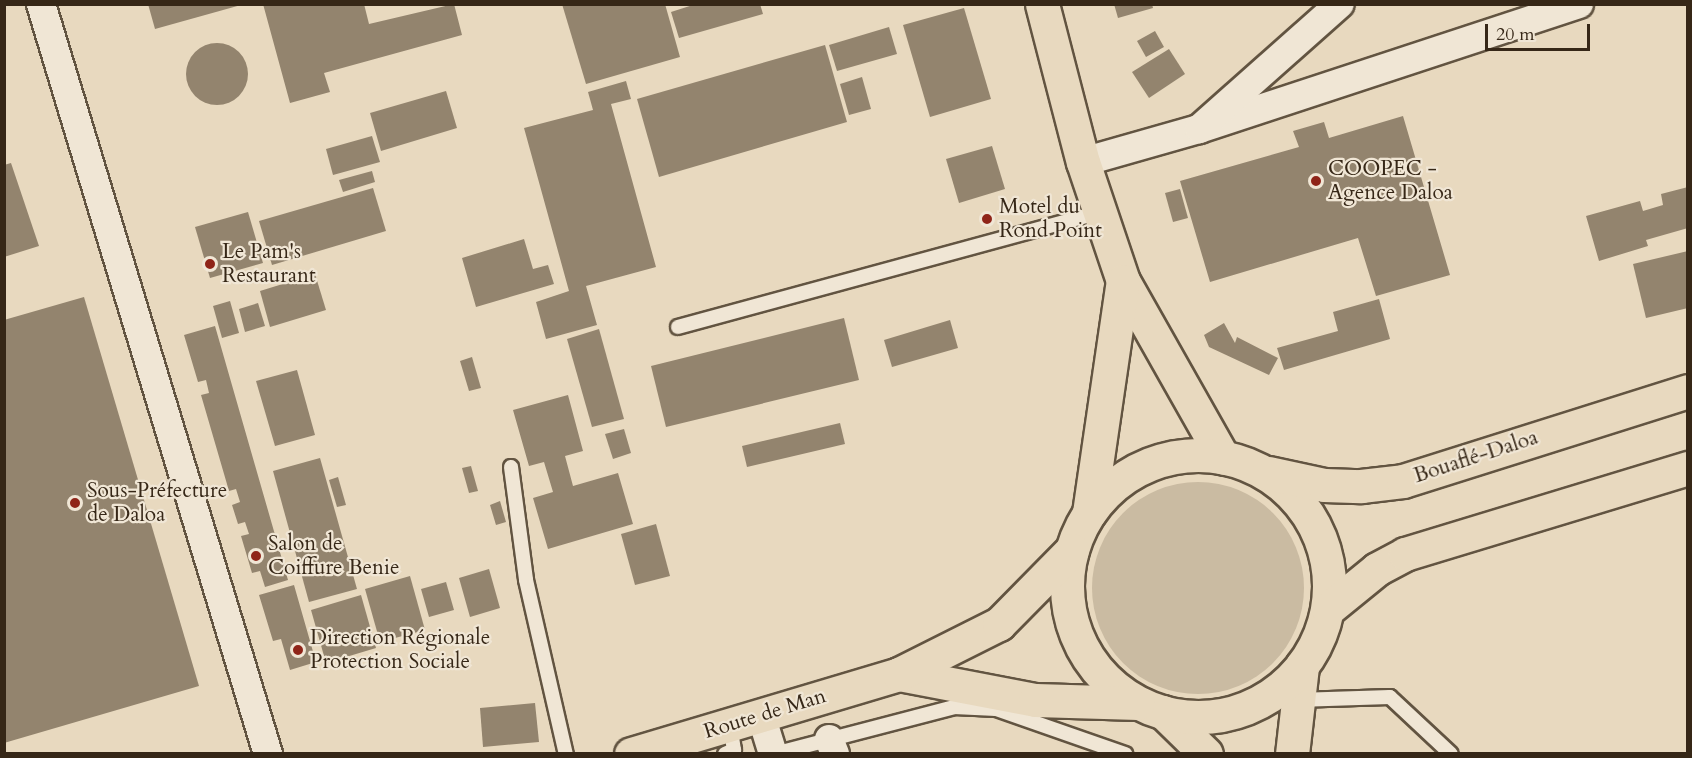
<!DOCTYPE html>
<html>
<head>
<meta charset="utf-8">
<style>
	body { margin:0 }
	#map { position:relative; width:1692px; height:758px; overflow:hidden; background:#e8d9bf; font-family:Cardo,serif }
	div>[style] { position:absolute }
	.green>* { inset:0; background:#cabba2 }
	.round { border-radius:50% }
	.building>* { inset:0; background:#93846e }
	.roads { filter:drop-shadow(2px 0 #625441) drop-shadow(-2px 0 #625441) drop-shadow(0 2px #625441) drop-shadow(0 -2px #625441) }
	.lane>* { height:14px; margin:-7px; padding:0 7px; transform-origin:7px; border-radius:7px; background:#f0e6d5 }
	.street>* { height:28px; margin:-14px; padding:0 14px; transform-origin:14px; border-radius:14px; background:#f0e6d5 }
	.primary>* { height:33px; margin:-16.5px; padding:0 16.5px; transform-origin:16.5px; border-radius:16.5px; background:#e8d9bf }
	.highway>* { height:33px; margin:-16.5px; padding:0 16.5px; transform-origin:16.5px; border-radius:16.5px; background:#e8d9bf }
	.highway>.ring { margin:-16.5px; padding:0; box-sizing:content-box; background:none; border:33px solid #e8d9bf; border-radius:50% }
	.dots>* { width:16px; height:16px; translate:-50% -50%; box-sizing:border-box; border:3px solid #f0e6d5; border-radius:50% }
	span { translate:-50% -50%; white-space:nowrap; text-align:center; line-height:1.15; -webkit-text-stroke:4.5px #f0e6d5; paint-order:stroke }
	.poi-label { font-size:21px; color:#362717 }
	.left { translate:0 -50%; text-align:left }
	.street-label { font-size:21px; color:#362717 }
	.frame { position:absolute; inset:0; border:6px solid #362717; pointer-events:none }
	.scale { position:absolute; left:1485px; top:24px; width:105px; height:27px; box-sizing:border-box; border:3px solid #362717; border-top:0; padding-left:8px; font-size:18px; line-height:21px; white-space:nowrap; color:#362717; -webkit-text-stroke:4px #f0e6d5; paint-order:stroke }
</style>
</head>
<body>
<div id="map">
	<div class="green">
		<i class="round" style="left:1092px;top:482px;width:212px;height:212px"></i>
	</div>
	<div class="building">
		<i style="clip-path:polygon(148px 4px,241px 4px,241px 5px,155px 29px)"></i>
		<i style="clip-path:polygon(263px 4px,364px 4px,369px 24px,454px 4px,462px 35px,324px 73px,330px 92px,290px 103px)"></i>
		<i style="clip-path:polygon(562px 4px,665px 4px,680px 57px,586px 84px)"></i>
		<i style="clip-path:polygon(696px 4px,760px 4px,763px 14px,679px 38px,671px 12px)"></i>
		<i style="clip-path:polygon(1114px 4px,1152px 4px,1153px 8px,1118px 18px)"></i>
		<i style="clip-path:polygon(964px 8px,991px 99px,930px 117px,903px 25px)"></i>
		<i style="clip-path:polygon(889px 27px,897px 54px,837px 71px,829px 45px)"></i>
		<i style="clip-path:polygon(1155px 31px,1164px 47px,1146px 57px,1137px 41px)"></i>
		<i class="round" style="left:186px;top:43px;width:62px;height:62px"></i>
		<i style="clip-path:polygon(825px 45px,847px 122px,659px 177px,637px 99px)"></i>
		<i style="clip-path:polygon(1169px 49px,1185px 74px,1149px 98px,1132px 72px)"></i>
		<i style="clip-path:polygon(862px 77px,871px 109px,849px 115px,840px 84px)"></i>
		<i style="clip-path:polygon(626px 81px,631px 99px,611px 104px,656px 267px,586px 286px,597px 325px,546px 339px,536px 302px,569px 291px,524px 128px,593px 110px,588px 92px)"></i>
		<i style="clip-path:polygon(446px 91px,457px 128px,381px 151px,370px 113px)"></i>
		<i style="clip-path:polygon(1403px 116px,1450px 275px,1376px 296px,1358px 238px,1210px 282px,1180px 181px,1299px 147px,1293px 131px,1324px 122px,1329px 138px)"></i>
		<i style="clip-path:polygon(372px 136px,380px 162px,333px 175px,326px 149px)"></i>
		<i style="clip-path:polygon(992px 146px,1005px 189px,959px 203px,946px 159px)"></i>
		<i style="clip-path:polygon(11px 163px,39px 246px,4px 257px,4px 165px)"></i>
		<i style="clip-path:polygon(372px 171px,375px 182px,343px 192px,339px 180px)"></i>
		<i style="clip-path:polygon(1688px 187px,1688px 228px,1646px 240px,1648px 246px,1599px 261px,1586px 216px,1640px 201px,1643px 211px,1663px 205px,1661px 194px)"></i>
		<i style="clip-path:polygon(373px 188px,386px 231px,272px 265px,259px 221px)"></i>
		<i style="clip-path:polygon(1180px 189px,1188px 218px,1173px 222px,1165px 193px)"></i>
		<i style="clip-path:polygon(248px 212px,263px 263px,210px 278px,195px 227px)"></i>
		<i style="clip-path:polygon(524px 239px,533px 269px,548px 265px,554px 284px,476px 307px,462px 258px)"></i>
		<i style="clip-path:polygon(1688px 251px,1688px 308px,1646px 318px,1633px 264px)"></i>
		<i style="clip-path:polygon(315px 274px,326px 310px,270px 327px,260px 291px)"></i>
		<i style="clip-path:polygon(84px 297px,199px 686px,4px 743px,4px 320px)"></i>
		<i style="clip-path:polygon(1379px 299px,1390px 339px,1284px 370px,1277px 348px,1338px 331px,1333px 312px)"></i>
		<i style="clip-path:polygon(230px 301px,239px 333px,222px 338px,213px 306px)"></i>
		<i style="clip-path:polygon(258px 303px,265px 326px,245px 332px,239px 309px)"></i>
		<i style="clip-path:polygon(844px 318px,859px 380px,666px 427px,651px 366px)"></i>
		<i style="clip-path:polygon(950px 320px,958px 348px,892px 367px,884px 340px)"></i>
		<i style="clip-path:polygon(1224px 323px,1235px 343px,1237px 337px,1278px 358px,1269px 375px,1209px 347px,1204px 335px)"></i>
		<i style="clip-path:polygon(215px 326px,288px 580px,265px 587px,260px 571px,252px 573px,241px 536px,249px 534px,245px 522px,238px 524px,232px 505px,240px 502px,236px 489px,229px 491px,201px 395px,209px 393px,206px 380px,198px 382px,184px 335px)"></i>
		<i style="clip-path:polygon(599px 329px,624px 419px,592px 427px,567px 339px)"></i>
		<i style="clip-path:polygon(472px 357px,481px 388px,469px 391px,460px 361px)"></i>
		<i style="clip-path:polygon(297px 370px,315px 435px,275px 446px,256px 381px)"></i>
		<i style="clip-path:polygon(568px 395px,583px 451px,565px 456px,573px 486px,618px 473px,633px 524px,548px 549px,533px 498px,553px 492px,544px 462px,529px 466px,513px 410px)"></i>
		<i style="clip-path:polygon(840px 423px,845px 444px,747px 467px,742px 446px)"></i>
		<i style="clip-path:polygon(624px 429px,631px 453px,613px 459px,605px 434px)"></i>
		<i style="clip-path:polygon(320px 458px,357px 589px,309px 602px,273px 471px)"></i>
		<i style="clip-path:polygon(471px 466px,478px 491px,469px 493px,462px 468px)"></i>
		<i style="clip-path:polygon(338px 477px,346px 505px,337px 507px,329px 480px)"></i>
		<i style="clip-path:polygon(500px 501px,506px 522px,496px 525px,490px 505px)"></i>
		<i style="clip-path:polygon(656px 524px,670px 576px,635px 585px,621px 534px)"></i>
		<i style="clip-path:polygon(489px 569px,500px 608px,470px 617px,459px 578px)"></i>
		<i style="clip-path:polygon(410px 576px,425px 630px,380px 642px,365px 589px)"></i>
		<i style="clip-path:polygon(446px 582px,454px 610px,429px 617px,421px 589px)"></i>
		<i style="clip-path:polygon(294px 585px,316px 662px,290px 670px,281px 639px,273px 641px,259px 595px)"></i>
		<i style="clip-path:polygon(361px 595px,376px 648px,326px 663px,311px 610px)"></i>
		<i style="clip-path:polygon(535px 703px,539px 742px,483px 747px,480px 708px)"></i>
	</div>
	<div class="roads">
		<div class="lane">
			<i style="left:678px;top:327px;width:437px;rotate:-15.2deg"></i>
			<i style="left:511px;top:467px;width:114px;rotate:82.4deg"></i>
			<i style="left:526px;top:580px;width:179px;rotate:77.1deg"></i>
			<i style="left:1297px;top:700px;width:93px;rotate:-1.8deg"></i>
			<i style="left:1390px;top:697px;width:83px;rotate:43.1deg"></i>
			<i style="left:725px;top:754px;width:10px;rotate:-24deg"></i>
			<i style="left:734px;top:750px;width:26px;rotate:-99deg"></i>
			<i style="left:774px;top:754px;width:186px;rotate:-14.6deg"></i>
			<i style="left:954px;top:707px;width:42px;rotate:2.7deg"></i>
			<i style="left:996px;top:709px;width:137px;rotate:19.2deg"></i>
		</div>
		<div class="street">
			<i style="left:41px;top:4px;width:784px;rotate:73.16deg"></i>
			<i style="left:1199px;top:129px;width:400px;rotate:-18.2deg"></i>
			<i style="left:1083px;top:162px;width:121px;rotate:-15.9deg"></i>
			<i style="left:1199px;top:129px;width:188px;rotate:-41.6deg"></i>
			<i style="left:761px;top:715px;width:41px;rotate:72.9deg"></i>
			<i style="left:829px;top:739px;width:16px;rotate:68deg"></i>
		</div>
		<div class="primary">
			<i style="left:1042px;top:4px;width:163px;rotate:75.5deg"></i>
			<i style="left:1083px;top:162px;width:126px;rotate:71.4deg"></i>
			<i style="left:1123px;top:281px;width:203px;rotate:60.5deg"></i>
			<i style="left:1089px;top:513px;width:234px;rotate:-81.7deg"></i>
			<i style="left:1163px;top:712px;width:60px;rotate:44.3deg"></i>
			<i style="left:1292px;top:754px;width:89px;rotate:-83.5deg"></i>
		</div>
		<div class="highway">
			<i class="ring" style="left:1067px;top:455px;width:229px;height:229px"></i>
			<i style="left:1268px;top:473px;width:57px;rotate:12.1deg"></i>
			<i style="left:1324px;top:485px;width:37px;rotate:2deg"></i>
			<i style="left:1361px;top:486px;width:42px;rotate:-6.8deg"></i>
			<i style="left:1403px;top:481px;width:299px;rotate:-17.5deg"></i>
			<i style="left:1328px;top:609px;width:63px;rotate:-39.2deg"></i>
			<i style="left:1377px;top:569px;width:32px;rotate:-28deg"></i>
			<i style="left:1405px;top:554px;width:296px;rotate:-16.9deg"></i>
			<i style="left:899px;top:674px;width:138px;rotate:10.8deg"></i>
			<i style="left:1035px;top:700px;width:103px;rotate:1.7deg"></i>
			<i style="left:631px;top:754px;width:280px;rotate:-16.6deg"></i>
			<i style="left:899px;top:674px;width:112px;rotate:-26.6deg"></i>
			<i style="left:999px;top:624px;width:104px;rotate:-45.4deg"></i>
		</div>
	</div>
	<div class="dots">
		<i style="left:1316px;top:181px;background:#8f2418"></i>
		<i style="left:987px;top:219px;background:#8f2418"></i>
		<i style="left:210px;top:264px;background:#8f2418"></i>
		<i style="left:75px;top:503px;background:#8f2418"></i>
		<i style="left:256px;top:556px;background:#8f2418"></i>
		<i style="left:298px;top:650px;background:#8f2418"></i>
	</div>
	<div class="poi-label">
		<span class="left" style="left:1328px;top:181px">COOPEC -<br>Agence Daloa</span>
		<span class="left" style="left:999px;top:219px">Motel du<br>Rond Point</span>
		<span class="left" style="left:222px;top:264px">Le Pam's<br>Restaurant</span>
		<span class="left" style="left:87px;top:503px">Sous-Préfecture<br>de Daloa</span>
		<span class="left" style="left:268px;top:556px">Salon de<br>Coiffure Benie</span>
		<span class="left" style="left:310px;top:650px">Direction Régionale<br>Protection Sociale</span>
	</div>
	<div class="street-label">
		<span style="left:1476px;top:457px;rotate:-18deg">Bouaflé-Daloa</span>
		<span style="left:765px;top:714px;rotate:-17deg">Route de Man</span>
	</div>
	<div class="frame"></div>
	<div class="scale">20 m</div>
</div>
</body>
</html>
